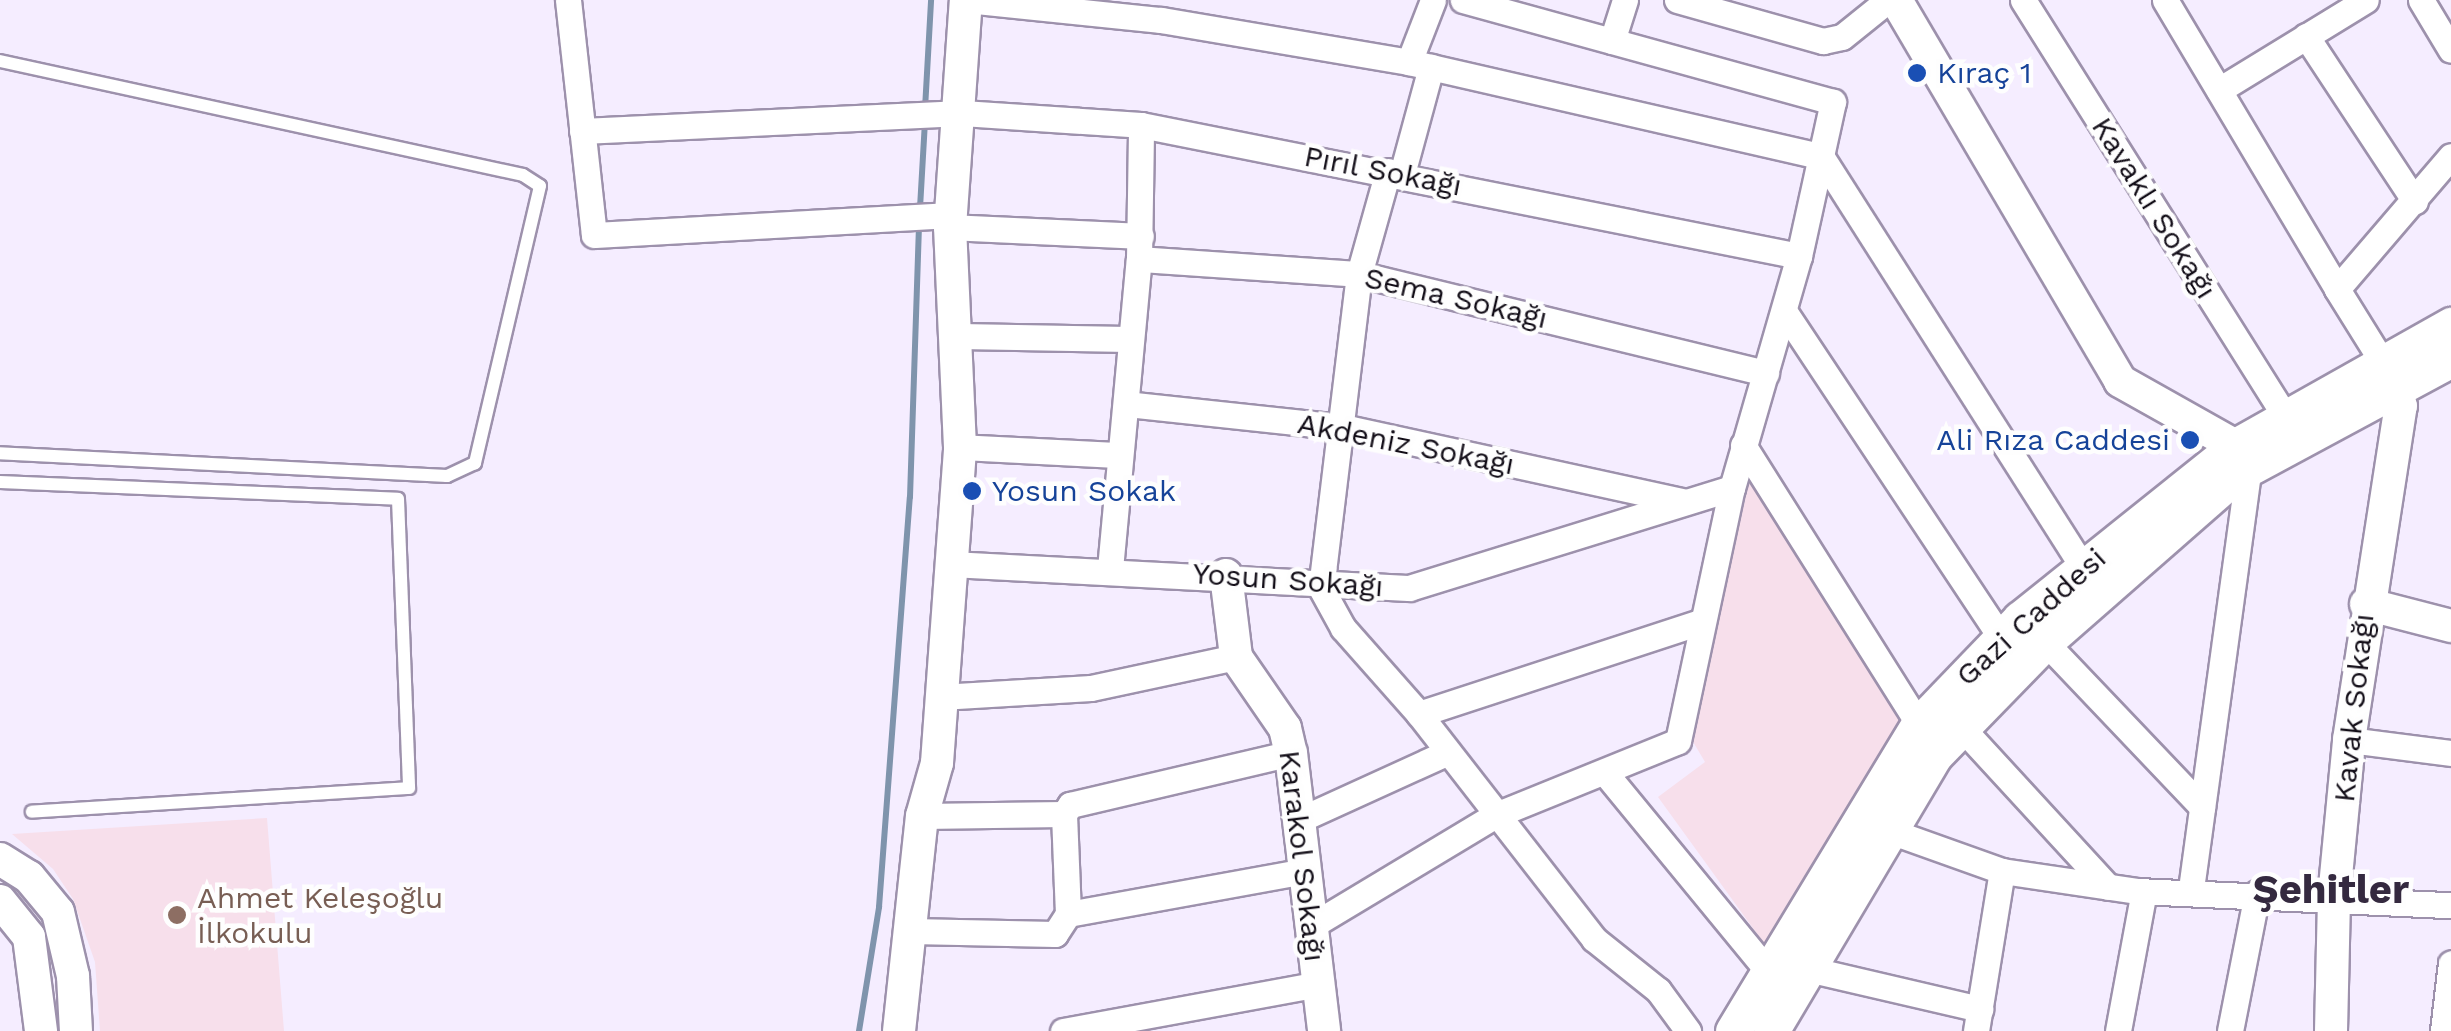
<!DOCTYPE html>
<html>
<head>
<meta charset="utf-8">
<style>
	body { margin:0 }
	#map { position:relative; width:2451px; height:1031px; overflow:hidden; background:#f5edff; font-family:"Work Sans",sans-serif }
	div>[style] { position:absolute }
	.education>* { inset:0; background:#f7dfeb }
	.stream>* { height:6px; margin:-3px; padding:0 3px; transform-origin:3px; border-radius:3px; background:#7f94ac }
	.roads { filter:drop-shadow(2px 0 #9d91ac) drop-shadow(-2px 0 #9d91ac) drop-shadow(0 2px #9d91ac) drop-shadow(0 -2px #9d91ac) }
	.service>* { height:12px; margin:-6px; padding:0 6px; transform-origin:6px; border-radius:6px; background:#fff }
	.minor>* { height:25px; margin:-12.5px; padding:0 12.5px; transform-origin:12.5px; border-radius:12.5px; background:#fff }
	.tertiary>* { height:32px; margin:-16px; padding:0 16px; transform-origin:16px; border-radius:16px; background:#fff }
	.secondary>* { height:35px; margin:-17.5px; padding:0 17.5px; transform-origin:17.5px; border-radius:17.5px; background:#fff }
	.dots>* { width:28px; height:28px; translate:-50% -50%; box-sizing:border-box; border:5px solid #fefefe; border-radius:50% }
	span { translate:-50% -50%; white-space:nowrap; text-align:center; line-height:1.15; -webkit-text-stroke:9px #fefefe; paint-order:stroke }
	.transit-label { font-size:30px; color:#164399 }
	.left { translate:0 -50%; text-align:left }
	.right { translate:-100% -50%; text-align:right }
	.street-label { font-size:30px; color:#120d17 }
	.education-label { font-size:30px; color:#785e54 }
	.district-label { font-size:40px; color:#34293f; font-weight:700 }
</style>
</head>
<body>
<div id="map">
	<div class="education">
		<i style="clip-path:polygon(1751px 474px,1906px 726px,1859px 786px,1768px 949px,1658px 797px,1705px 762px,1689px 735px)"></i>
		<i style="clip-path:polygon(267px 818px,284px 1031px,100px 1031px,95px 962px,73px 899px,53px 869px,12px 834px)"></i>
	</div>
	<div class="stream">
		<i style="left:925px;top:109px;width:109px;rotate:-86.8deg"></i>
		<i style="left:920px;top:208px;width:87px;rotate:-86.7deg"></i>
		<i style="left:859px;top:1031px;width:126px;rotate:-80.8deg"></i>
		<i style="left:879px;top:907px;width:411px;rotate:-85.7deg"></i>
		<i style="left:910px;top:497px;width:276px;rotate:-88.1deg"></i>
	</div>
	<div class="roads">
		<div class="service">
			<i style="left:0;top:61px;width:535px;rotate:12.3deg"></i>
			<i style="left:523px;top:175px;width:20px;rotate:33deg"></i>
			<i style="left:540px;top:186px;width:285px;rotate:103.2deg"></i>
			<i style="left:475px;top:463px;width:31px;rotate:155deg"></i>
			<i style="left:447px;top:476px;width:448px;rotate:-177.1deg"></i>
			<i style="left:0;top:482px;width:398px;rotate:2.4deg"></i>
			<i style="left:398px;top:499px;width:289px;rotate:87.8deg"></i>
			<i style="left:409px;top:788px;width:378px;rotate:176.4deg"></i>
		</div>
		<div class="minor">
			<i style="left:568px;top:0;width:236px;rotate:83.7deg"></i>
			<i style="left:594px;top:235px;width:358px;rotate:-3.2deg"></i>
			<i style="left:967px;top:0;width:195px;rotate:5.9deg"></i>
			<i style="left:1161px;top:20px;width:252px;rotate:9.6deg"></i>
			<i style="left:1409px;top:62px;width:423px;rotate:12.9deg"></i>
			<i style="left:1821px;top:156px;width:487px;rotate:57.5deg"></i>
			<i style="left:1677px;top:0;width:152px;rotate:15.7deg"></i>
			<i style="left:1823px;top:41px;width:19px;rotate:-12deg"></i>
			<i style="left:1842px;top:37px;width:59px;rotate:-38.8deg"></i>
			<i style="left:2023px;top:0;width:492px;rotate:57.8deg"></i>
			<i style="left:2165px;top:0;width:336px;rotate:59.2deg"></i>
			<i style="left:2421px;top:0;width:58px;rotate:59deg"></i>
			<i style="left:2306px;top:36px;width:198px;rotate:56.6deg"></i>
			<i style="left:1612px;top:41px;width:43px;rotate:-72.4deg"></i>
			<i style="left:1409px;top:62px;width:66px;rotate:-68.8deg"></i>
			<i style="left:2219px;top:90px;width:172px;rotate:-31.5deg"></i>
			<i style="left:582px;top:131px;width:380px;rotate:-2.7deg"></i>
			<i style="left:962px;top:113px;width:179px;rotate:3.8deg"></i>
			<i style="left:1141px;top:125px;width:671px;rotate:11.26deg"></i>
			<i style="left:1388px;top:171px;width:107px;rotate:105.7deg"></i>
			<i style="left:1359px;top:274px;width:316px;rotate:96.9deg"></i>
			<i style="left:1321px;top:588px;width:46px;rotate:61.2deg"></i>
			<i style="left:1343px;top:628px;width:115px;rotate:48.5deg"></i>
			<i style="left:1419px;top:714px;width:285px;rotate:52.1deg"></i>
			<i style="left:1594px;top:939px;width:82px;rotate:38.6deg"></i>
			<i style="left:1658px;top:990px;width:51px;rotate:53.8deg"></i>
			<i style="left:1402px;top:174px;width:111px;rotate:-74.8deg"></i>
			<i style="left:950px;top:227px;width:191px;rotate:2.7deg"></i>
			<i style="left:1139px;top:259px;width:221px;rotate:3.9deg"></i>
			<i style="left:1359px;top:274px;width:419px;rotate:13.7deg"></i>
			<i style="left:1784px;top:311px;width:392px;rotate:56.4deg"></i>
			<i style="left:958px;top:336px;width:172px;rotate:1deg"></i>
			<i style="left:2383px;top:363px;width:87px;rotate:-121.9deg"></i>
			<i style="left:2337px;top:289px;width:175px;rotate:-49.4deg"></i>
			<i style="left:1126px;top:404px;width:217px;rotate:6.1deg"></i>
			<i style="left:1342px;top:427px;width:348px;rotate:12.3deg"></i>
			<i style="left:1743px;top:445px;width:330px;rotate:57.8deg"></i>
			<i style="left:960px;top:447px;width:159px;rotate:2.9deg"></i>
			<i style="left:949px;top:564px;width:461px;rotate:3deg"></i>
			<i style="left:1409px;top:588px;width:338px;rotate:-17.2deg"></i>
			<i style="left:1110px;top:569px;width:311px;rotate:-84.7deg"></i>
			<i style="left:1139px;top:259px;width:134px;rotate:-89.1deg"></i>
			<i style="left:2045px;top:642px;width:228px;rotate:46.4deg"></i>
			<i style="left:940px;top:697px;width:151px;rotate:-3.4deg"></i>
			<i style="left:1091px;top:688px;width:148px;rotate:-12.1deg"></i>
			<i style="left:1419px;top:714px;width:297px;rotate:-18.1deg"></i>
			<i style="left:1961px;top:727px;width:217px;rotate:47.4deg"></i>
			<i style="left:2349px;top:740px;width:103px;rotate:7.3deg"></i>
			<i style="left:1606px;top:774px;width:255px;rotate:50.6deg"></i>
			<i style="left:922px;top:816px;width:142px;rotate:-0.8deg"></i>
			<i style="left:1064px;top:814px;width:11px;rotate:-56deg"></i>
			<i style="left:1070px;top:805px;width:227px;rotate:-13.2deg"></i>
			<i style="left:1299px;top:820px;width:159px;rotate:-24.5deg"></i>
			<i style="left:1887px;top:830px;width:122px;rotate:19.6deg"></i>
			<i style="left:2002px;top:871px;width:136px;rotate:8.4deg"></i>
			<i style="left:2137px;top:891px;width:314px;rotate:2.6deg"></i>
			<i style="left:2191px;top:889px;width:425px;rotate:-82.2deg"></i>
			<i style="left:1068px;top:914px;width:241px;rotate:-10.3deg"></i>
			<i style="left:1311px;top:926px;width:216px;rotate:-31deg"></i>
			<i style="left:1496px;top:815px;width:196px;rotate:-22.1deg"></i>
			<i style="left:1678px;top:741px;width:259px;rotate:-78deg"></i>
			<i style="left:1732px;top:488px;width:241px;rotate:-73.9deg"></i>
			<i style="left:1799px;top:256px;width:158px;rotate:-77.6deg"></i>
			<i style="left:1833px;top:102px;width:384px;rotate:-164.6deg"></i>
			<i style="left:911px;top:931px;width:144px;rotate:1.2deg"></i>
			<i style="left:1055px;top:934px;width:24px;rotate:-57deg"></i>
			<i style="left:1068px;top:914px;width:100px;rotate:-92.3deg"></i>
			<i style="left:1808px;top:969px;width:177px;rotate:13.1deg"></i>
			<i style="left:1063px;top:1031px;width:259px;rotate:-10.4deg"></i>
			<i style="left:1976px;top:1031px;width:162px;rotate:-80.8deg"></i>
			<i style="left:2118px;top:1031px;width:142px;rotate:-79.5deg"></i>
			<i style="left:2230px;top:1031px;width:141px;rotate:-78.9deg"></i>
			<i style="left:2443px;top:1031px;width:68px;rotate:-83.3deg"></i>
		</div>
		<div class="tertiary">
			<i style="left:1896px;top:0;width:442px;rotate:59.5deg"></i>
			<i style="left:2120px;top:381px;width:133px;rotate:29.3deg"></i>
			<i style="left:2236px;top:446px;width:26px;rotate:59deg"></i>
			<i style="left:1226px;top:575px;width:83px;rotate:83deg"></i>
			<i style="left:1236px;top:657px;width:86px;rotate:55.4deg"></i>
			<i style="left:1285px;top:728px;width:26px;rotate:77deg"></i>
			<i style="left:1291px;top:753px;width:280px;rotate:83.2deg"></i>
			<i style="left:2366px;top:604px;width:88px;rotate:14.5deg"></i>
			<i style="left:0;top:859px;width:34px;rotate:32deg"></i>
			<i style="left:29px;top:877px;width:45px;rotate:50.4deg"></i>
			<i style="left:58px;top:912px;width:66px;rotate:76.8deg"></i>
			<i style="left:73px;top:976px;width:55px;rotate:86.9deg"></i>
			<i style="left:0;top:901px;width:46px;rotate:51.1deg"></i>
			<i style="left:29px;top:937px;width:95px;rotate:82.7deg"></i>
			<i style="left:899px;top:1031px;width:216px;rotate:-83.9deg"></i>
			<i style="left:922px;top:816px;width:55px;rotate:-74.2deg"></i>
			<i style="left:937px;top:763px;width:317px;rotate:-85.8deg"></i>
			<i style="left:960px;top:447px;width:220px;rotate:-92.6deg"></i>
			<i style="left:950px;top:227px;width:228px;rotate:-86deg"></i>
			<i style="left:2331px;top:1031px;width:134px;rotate:-88.7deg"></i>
			<i style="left:2334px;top:897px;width:158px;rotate:-84.5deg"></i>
			<i style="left:2349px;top:740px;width:338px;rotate:-81.2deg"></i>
			<i style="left:2401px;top:406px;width:19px;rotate:-122deg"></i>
		</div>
		<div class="secondary">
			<i style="left:1733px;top:1031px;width:359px;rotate:-58.8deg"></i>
			<i style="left:1919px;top:724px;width:146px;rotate:-46.1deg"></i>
			<i style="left:2020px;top:619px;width:277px;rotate:-38.7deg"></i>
			<i style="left:2236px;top:446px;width:247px;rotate:-29.4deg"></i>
			<i style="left:1771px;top:1031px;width:321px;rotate:-59.3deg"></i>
			<i style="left:1935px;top:755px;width:158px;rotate:-45.8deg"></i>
			<i style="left:2045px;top:642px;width:254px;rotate:-41.2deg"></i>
			<i style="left:2236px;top:475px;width:244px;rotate:-28.3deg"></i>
		</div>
	</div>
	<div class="dots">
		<i style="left:1917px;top:73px;background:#1a4fb4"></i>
		<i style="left:2190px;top:440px;background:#1a4fb4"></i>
		<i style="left:972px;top:491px;background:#1a4fb4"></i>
		<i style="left:177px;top:915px;background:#8d6e63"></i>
	</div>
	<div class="transit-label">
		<span class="left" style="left:1937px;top:73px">Kıraç 1</span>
		<span class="right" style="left:2170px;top:440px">Ali Rıza Caddesi</span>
		<span class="left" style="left:992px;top:491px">Yosun Sokak</span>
	</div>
	<div class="street-label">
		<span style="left:1383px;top:171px;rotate:11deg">Pırıl Sokağı</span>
		<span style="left:2154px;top:208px;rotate:58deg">Kavaklı Sokağı</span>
		<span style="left:1456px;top:298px;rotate:13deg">Sema Sokağı</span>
		<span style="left:1406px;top:444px;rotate:11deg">Akdeniz Sokağı</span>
		<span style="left:1288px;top:580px;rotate:4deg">Yosun Sokağı</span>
		<span style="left:2031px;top:617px;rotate:-42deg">Gazi Caddesi</span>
		<span style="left:2354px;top:708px;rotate:-84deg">Kavak Sokağı</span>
		<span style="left:1302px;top:856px;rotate:83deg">Karakol Sokağı</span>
	</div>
	<div class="education-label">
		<span class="left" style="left:197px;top:915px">Ahmet Keleşoğlu<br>İlkokulu</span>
	</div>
	<div class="district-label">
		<span style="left:2331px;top:890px">Şehitler</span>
	</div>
</div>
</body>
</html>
